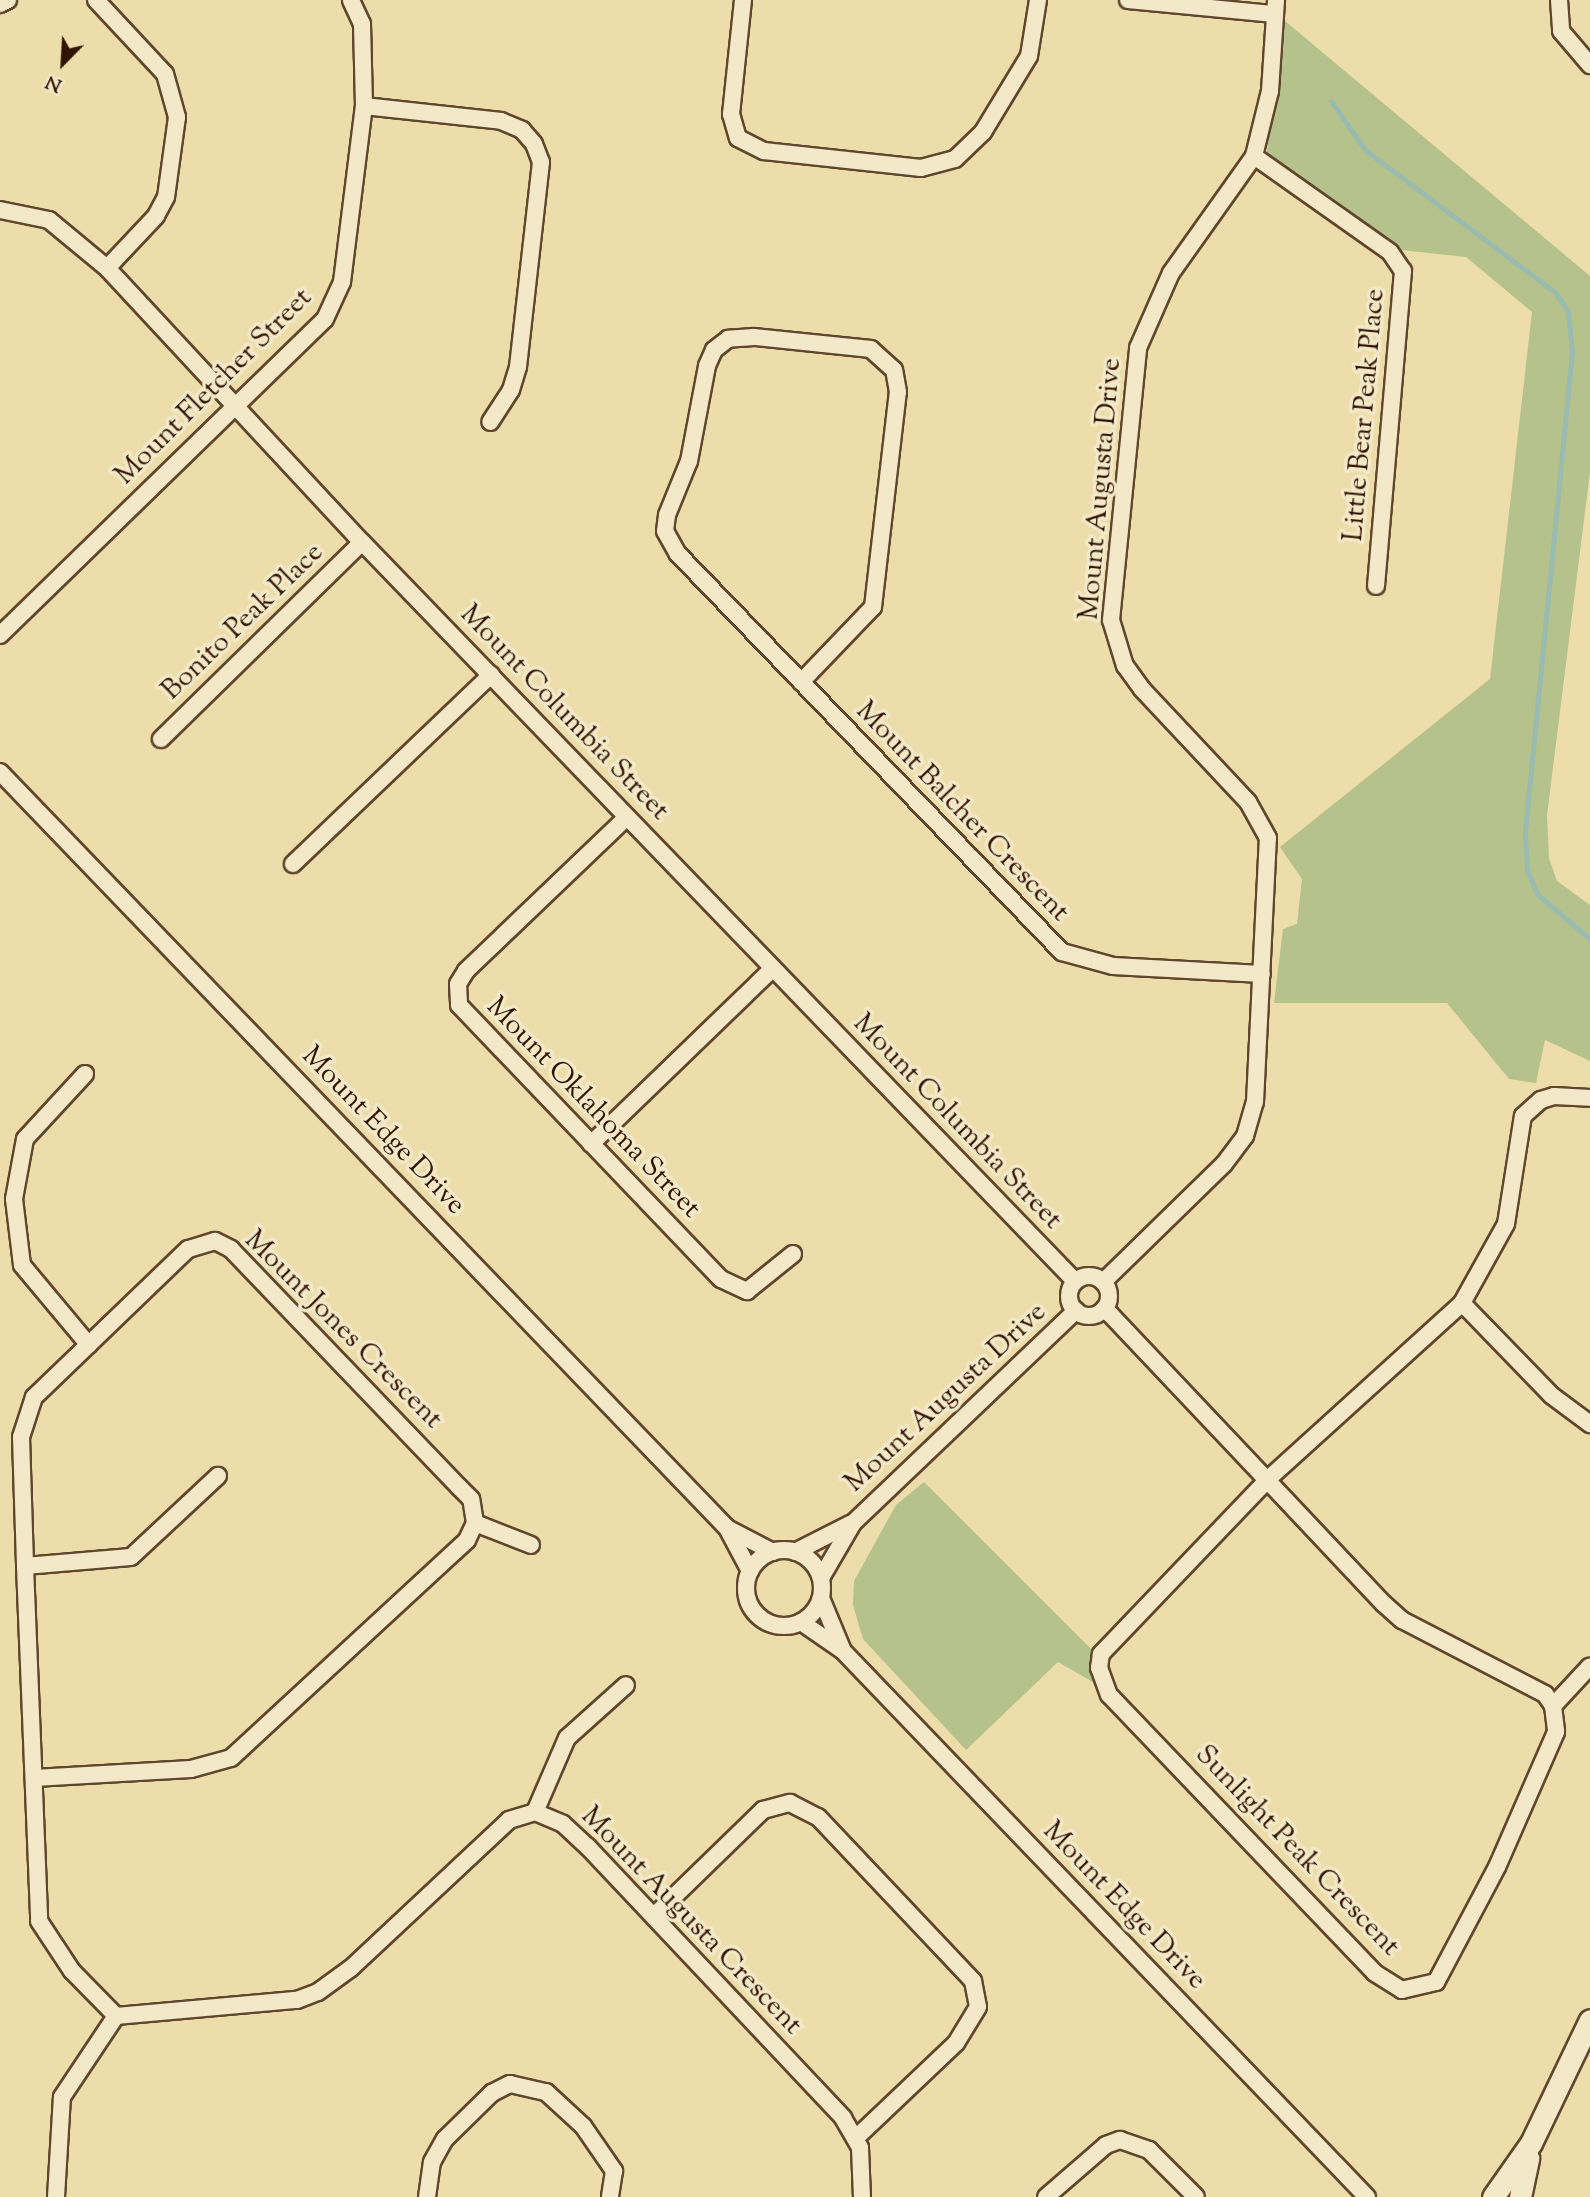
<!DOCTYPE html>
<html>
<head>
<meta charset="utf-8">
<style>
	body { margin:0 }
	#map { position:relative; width:1590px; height:2197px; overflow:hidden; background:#edddaa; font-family:"Sorts Mill Goudy",serif }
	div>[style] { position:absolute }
	.green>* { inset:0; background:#b5c28b }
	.stream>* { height:5px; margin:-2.5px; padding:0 2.5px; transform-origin:2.5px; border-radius:2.5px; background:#9abbaf }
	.roads { filter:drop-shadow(2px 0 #60462c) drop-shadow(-2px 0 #60462c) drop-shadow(0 2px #60462c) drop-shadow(0 -2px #60462c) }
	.minor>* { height:16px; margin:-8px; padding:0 8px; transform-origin:8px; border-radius:8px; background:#f3e9c8 }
	.minor>.ring { margin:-8px; padding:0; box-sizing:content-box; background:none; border:16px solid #f3e9c8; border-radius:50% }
	.tertiary>* { height:21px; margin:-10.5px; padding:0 10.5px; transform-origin:10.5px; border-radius:10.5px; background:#f3e9c8 }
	span { translate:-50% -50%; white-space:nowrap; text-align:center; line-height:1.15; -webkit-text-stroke:7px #f3e9c8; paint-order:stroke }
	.street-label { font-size:28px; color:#311402 }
	.north { position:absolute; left:28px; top:28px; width:70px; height:70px; -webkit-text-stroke:5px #f3e9c8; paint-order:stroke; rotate:204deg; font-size:19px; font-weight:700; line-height:28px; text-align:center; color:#311402 }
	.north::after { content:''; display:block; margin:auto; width:24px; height:32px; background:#311402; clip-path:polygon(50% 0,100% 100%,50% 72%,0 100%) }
</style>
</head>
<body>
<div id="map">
	<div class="green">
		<i style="clip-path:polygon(1285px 21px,1590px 276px,1590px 472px,1547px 815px,1549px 858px,1557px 881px,1590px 905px,1590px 1061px,1545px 1040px,1536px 1083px,1509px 1079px,1447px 1003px,1274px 1003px,1283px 929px,1297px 924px,1302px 879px,1280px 847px,1490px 679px,1532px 312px,1466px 257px,1392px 249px,1266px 159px)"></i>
		<i style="clip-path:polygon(924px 1482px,1104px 1662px,1103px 1688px,1058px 1662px,966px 1750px,863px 1639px,853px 1605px,854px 1581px,896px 1505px)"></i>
	</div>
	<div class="stream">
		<i style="left:1331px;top:101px;width:60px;rotate:55.2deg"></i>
		<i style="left:1365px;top:150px;width:237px;rotate:36.8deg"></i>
		<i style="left:1555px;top:292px;width:23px;rotate:56deg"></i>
		<i style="left:1568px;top:311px;width:41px;rotate:84.4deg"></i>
		<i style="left:1572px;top:352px;width:484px;rotate:95.6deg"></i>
		<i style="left:1525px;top:834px;width:36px;rotate:87deg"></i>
		<i style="left:1527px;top:870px;width:26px;rotate:67deg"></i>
		<i style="left:1537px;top:894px;width:70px;rotate:40.3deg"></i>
	</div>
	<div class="roads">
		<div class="minor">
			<i style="left:96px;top:0;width:101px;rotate:47deg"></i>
			<i style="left:165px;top:74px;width:45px;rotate:74.4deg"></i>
			<i style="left:177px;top:117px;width:81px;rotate:97.8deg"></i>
			<i style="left:166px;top:197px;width:21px;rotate:118deg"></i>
			<i style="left:156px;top:216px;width:71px;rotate:133.3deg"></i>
			<i style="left:743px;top:0;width:115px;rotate:96deg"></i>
			<i style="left:731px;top:114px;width:25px;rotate:74deg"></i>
			<i style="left:738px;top:138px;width:29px;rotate:27deg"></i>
			<i style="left:764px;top:151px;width:158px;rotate:6.2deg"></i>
			<i style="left:921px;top:168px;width:35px;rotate:-15deg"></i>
			<i style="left:955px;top:159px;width:39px;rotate:-44deg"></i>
			<i style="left:983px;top:132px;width:89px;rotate:-58.8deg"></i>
			<i style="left:1029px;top:56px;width:57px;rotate:-80.9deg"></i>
			<i style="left:1128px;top:0;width:147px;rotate:5.5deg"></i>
			<i style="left:1559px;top:0;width:31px;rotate:86deg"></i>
			<i style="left:1561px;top:31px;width:45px;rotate:49.5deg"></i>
			<i style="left:0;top:4px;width:9px;rotate:-27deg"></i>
			<i style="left:364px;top:106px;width:138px;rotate:6.2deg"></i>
			<i style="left:501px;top:121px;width:23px;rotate:23deg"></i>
			<i style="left:522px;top:130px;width:18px;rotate:49deg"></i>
			<i style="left:534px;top:144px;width:19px;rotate:69deg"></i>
			<i style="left:541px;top:162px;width:206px;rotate:96.4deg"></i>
			<i style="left:518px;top:367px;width:24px;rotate:107deg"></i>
			<i style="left:511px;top:390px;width:38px;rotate:123deg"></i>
			<i style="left:1254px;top:156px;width:166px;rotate:35.2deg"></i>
			<i style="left:1390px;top:252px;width:23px;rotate:56deg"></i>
			<i style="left:1403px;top:271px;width:316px;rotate:94.9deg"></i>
			<i style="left:0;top:210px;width:50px;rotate:11.5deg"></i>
			<i style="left:49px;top:220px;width:75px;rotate:39.6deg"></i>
			<i style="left:107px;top:268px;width:374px;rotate:47.1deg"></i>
			<i style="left:362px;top:542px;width:1027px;rotate:46.03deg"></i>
			<i style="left:0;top:635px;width:453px;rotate:-44.2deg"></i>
			<i style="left:325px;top:319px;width:41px;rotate:-65.3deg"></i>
			<i style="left:342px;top:282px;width:177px;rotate:-82.9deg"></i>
			<i style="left:364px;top:106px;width:82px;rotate:-91.4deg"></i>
			<i style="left:362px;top:24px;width:26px;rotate:-115deg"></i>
			<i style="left:801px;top:682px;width:104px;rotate:-46.2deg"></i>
			<i style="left:873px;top:607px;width:216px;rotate:-83.4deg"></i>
			<i style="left:898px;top:392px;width:22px;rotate:-100deg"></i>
			<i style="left:894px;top:370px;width:31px;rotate:-138deg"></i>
			<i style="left:871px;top:349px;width:118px;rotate:-174.1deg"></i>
			<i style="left:754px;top:337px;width:26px;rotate:176deg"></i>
			<i style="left:728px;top:339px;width:18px;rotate:142deg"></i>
			<i style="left:714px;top:350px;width:17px;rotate:114deg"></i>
			<i style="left:707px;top:366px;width:97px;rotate:100.7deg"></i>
			<i style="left:689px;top:461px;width:58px;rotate:112.2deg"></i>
			<i style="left:667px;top:515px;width:16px;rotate:97deg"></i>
			<i style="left:665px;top:531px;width:26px;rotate:61deg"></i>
			<i style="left:678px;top:554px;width:553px;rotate:46.03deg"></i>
			<i style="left:1062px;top:952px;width:53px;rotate:15.4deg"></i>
			<i style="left:1113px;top:966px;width:149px;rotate:3.1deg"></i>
			<i style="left:161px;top:739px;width:281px;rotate:-44.4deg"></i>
			<i style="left:0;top:772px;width:1049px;rotate:46.12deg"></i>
			<i style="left:727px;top:1528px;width:49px;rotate:61.9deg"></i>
			<i style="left:627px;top:817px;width:223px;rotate:136.3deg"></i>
			<i style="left:466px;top:971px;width:15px;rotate:122deg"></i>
			<i style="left:458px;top:984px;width:21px;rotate:87deg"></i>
			<i style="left:459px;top:1005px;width:379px;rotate:46.3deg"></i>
			<i style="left:721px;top:1279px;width:29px;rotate:25deg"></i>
			<i style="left:747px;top:1291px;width:59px;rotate:-38.8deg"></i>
			<i style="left:293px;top:864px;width:274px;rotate:-43.7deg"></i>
			<i style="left:85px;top:1074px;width:88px;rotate:132.7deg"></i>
			<i style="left:25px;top:1139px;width:61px;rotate:100.4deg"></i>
			<i style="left:14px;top:1199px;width:66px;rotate:83.1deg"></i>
			<i style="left:22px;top:1265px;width:104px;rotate:50.1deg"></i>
			<i style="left:591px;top:1144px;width:253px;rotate:-44deg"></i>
			<i class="ring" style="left:1069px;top:1276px;width:24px;height:24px"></i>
			<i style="left:1103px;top:1282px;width:169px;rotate:-44.3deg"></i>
			<i style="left:1224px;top:1164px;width:35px;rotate:-53deg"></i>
			<i style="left:1245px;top:1136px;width:35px;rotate:-74deg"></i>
			<i style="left:1255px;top:1102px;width:264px;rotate:-87.2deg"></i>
			<i style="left:1268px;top:838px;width:41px;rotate:-119.1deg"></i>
			<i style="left:1248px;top:802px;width:155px;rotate:-133.2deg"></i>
			<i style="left:1142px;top:689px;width:29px;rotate:-126deg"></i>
			<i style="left:1125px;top:666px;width:48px;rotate:-106.9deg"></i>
			<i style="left:1111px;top:620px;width:273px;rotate:-84.3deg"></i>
			<i style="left:1138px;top:348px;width:82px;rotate:-66.3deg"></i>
			<i style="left:1171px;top:273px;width:143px;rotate:-54.6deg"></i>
			<i style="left:1254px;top:156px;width:67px;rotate:-76.2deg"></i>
			<i style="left:1270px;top:91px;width:91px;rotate:-86.2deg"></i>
			<i style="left:1462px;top:1303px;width:128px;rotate:45.9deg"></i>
			<i style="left:1551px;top:1395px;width:49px;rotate:36.6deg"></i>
			<i style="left:1104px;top:1309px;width:8px;rotate:40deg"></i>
			<i style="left:1110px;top:1314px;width:228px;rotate:46.6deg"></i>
			<i style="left:1267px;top:1480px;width:170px;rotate:46.7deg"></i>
			<i style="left:1384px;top:1604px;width:24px;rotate:42deg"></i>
			<i style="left:1402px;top:1620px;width:161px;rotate:27.4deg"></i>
			<i style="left:1545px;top:1694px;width:14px;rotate:56deg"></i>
			<i style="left:1553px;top:1706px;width:26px;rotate:83deg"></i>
			<i style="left:1556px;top:1732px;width:147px;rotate:113.6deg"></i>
			<i style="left:1497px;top:1867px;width:130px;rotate:117.9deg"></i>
			<i style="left:1436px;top:1982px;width:35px;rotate:167deg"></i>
			<i style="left:1402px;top:1990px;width:32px;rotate:-148deg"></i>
			<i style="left:1375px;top:1973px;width:385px;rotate:-133.7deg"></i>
			<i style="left:1109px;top:1695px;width:29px;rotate:-110deg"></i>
			<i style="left:1099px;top:1668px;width:14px;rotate:-82deg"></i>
			<i style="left:1101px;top:1654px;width:240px;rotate:-46.3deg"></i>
			<i style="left:1267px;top:1480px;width:263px;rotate:-42.2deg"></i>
			<i style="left:1462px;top:1303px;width:90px;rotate:-60.9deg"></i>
			<i style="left:1506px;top:1224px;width:109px;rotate:-81.1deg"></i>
			<i style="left:1523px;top:1116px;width:24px;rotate:-42deg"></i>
			<i style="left:1541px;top:1100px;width:14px;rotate:-17deg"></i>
			<i style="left:1554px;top:1096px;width:36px;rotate:3deg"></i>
			<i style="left:475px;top:1523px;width:60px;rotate:21.4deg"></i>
			<i style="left:727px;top:1528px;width:52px;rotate:27.6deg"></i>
			<i class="ring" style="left:746px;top:1550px;width:60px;height:60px"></i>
			<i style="left:795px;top:1552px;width:62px;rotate:-27deg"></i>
			<i style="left:25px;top:1566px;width:106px;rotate:-4.9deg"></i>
			<i style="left:131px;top:1557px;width:119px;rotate:-43deg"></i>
			<i style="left:821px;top:1578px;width:64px;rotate:-59.8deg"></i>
			<i style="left:853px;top:1523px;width:308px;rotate:-43.6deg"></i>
			<i style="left:821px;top:1598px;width:57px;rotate:67.5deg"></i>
			<i style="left:801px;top:1622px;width:51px;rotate:34.6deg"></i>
			<i style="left:843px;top:1651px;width:757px;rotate:46.18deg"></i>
			<i style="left:1553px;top:1706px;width:54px;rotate:-47.2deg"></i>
			<i style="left:34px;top:1778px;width:157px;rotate:-3.3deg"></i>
			<i style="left:191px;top:1769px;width:41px;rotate:-15.4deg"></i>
			<i style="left:231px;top:1758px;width:321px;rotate:-42.7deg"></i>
			<i style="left:467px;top:1540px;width:19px;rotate:-65deg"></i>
			<i style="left:475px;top:1523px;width:24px;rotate:-99deg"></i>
			<i style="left:471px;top:1499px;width:17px;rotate:-135deg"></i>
			<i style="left:459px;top:1487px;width:330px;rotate:-133.8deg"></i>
			<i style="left:231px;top:1249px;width:18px;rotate:-153deg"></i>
			<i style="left:215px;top:1241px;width:28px;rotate:163deg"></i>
			<i style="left:188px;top:1249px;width:214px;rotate:136.1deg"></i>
			<i style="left:34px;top:1397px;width:42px;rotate:108deg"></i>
			<i style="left:21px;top:1437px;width:129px;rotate:88.2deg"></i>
			<i style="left:25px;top:1566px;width:355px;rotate:87.7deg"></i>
			<i style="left:39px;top:1921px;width:60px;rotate:56.6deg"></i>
			<i style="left:72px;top:1971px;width:63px;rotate:45.6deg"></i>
			<i style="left:535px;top:1812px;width:81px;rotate:-66.6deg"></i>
			<i style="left:567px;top:1738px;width:79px;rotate:-41.9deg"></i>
			<i style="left:655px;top:1915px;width:151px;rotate:-44.2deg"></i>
			<i style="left:763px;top:1810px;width:28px;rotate:-15deg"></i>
			<i style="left:790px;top:1803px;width:31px;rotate:27deg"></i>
			<i style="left:818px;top:1817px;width:226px;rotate:46.6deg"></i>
			<i style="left:973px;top:1981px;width:26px;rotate:79deg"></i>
			<i style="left:978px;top:2007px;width:42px;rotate:121.4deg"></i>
			<i style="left:956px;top:2043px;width:138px;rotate:136.5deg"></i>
			<i style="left:56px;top:2197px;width:100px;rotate:-86.6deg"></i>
			<i style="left:62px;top:2097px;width:97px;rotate:-56.3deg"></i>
			<i style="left:116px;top:2016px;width:182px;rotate:-5.1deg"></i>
			<i style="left:297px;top:2000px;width:22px;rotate:-21deg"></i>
			<i style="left:318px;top:1992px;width:39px;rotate:-36deg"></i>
			<i style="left:350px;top:1969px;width:218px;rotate:-43.1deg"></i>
			<i style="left:509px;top:1820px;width:27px;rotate:-17deg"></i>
			<i style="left:535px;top:1812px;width:30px;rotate:23deg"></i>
			<i style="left:563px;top:1824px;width:34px;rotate:43deg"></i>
			<i style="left:588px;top:1847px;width:372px;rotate:46.7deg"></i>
			<i style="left:843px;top:2118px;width:34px;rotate:60deg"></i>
			<i style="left:860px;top:2148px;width:49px;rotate:87.7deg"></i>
			<i style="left:427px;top:2197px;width:35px;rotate:-82deg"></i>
			<i style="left:432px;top:2162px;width:26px;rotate:-61deg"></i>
			<i style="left:445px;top:2139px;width:66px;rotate:-44.4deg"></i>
			<i style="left:492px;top:2093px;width:20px;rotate:-27deg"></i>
			<i style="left:510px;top:2084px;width:37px;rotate:13deg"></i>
			<i style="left:546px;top:2092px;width:50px;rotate:42.6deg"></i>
			<i style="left:583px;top:2126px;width:55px;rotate:55.4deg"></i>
			<i style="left:614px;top:2171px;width:26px;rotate:99deg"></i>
			<i style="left:1046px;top:2197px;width:79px;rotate:-40.9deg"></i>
			<i style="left:1106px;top:2145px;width:15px;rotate:-20deg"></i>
			<i style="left:1120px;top:2140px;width:31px;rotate:19deg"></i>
			<i style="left:1149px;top:2150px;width:66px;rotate:45deg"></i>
		</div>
		<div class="tertiary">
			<i style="left:1493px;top:2197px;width:66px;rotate:-54.9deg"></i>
			<i style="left:1531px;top:2143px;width:136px;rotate:-64.4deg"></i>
			<i style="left:1520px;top:2197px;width:40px;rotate:-78deg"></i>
		</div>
	</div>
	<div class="street-label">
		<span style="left:214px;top:387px;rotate:-45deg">Mount Fletcher Street</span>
		<span style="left:1365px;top:415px;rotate:-85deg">Little Bear Peak Place</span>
		<span style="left:1101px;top:489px;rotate:-85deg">Mount Augusta Drive</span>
		<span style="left:243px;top:622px;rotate:-44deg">Bonito Peak Place</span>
		<span style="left:564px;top:713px;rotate:46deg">Mount Columbia Street</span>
		<span style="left:962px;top:812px;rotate:46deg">Mount Balcher Crescent</span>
		<span style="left:593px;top:1108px;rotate:46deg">Mount Oklahoma Street</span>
		<span style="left:957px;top:1122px;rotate:46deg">Mount Columbia Street</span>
		<span style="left:383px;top:1131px;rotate:46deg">Mount Edge Drive</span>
		<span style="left:343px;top:1330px;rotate:45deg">Mount Jones Crescent</span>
		<span style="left:946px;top:1398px;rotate:-43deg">Mount Augusta Drive</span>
		<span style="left:1297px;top:1851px;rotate:46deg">Sunlight Peak Crescent</span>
		<span style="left:1124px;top:1906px;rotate:46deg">Mount Edge Drive</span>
		<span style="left:691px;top:1921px;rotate:46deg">Mount Augusta Crescent</span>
	</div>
	<div class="north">N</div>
</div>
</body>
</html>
